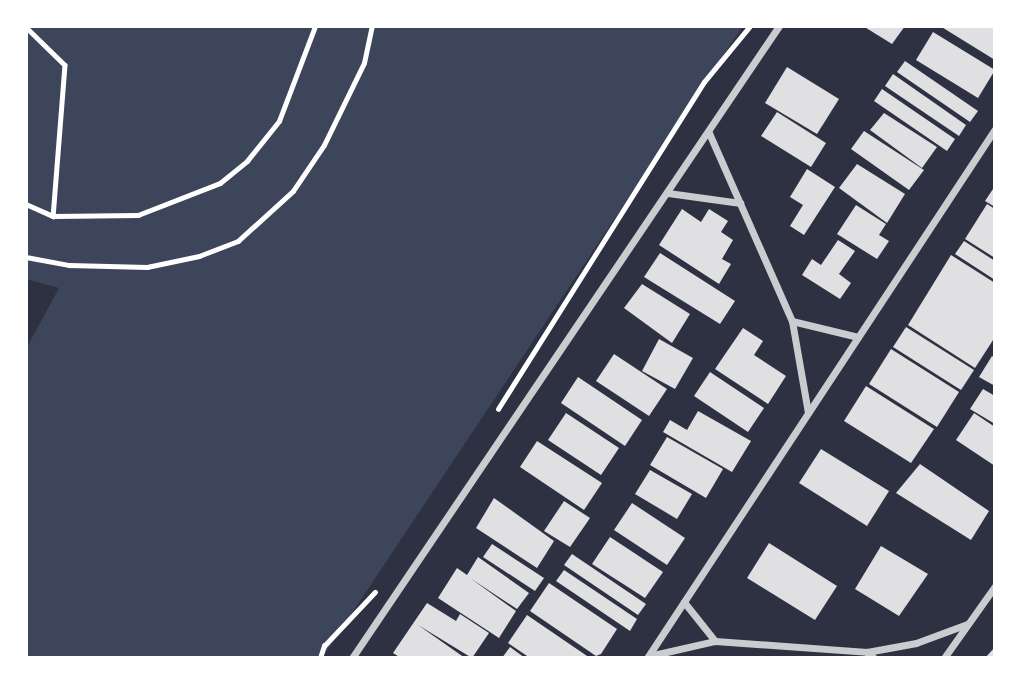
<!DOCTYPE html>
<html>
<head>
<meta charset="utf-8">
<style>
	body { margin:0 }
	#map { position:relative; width:1021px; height:684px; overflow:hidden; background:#2d3142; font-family:Rubik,sans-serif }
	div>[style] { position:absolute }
	.green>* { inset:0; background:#3c4559 }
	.building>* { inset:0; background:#e0e0e3 }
	.path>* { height:4.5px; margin:-2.25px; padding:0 2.25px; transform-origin:2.25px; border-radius:2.25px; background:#fff }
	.minor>* { height:7px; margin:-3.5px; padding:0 3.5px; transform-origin:3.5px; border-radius:3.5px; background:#caccd0 }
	span { translate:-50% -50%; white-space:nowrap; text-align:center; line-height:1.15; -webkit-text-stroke:5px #fff; paint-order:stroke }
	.frame { position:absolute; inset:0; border:28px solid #fff; pointer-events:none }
</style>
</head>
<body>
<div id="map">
	<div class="green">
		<i style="clip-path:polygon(26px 26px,743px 26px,322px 658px,26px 658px,26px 349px,59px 288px,26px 279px)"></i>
	</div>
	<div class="building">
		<i style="clip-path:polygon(863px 26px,905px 26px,892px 44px)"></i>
		<i style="clip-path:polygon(940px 26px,995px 26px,995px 60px)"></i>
		<i style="clip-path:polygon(933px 32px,995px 70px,978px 98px,916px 60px)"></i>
		<i style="clip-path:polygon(905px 61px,978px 111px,970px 122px,897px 72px)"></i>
		<i style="clip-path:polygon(787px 67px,839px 99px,817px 134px,765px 103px)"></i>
		<i style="clip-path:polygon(893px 74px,966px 125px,959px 136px,885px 86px)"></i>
		<i style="clip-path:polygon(882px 89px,955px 139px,947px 151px,874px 101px)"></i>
		<i style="clip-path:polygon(777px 112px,826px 143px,811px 167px,761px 136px)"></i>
		<i style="clip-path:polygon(884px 113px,937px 147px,922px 168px,870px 130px)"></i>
		<i style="clip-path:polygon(864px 131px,924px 170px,909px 190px,851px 149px)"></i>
		<i style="clip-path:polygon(857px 164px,905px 194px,887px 223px,839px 188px)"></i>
		<i style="clip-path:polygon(807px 169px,835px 187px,804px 235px,790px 226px,803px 205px,790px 197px)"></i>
		<i style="clip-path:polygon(995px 186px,995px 207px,985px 201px)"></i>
		<i style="clip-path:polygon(987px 204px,995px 209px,995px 258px,965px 239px)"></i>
		<i style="clip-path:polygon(856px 205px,886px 224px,879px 235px,889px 241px,877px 259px,837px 234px)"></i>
		<i style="clip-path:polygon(682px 209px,701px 222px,709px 209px,728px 221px,721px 232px,733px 240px,722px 259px,731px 264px,719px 284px,659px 245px)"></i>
		<i style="clip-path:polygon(838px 240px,855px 251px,839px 274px,851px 283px,840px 299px,802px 275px,812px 259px,821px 265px)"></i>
		<i style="clip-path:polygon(964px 241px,995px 261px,995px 280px,955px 254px)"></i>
		<i style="clip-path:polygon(660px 253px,735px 301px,720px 324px,644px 277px)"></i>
		<i style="clip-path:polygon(951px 255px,995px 283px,995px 337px,975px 368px,908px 325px)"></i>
		<i style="clip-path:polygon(642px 284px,690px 314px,672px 343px,624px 308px)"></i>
		<i style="clip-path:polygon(906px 327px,974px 370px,961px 390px,893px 347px)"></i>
		<i style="clip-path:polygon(743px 328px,763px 341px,754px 355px,786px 376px,768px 404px,715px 369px)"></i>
		<i style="clip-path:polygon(659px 339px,693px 358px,675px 389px,642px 371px)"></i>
		<i style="clip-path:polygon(891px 349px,959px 392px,937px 427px,869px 384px)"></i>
		<i style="clip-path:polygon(614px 354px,667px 389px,649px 416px,596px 381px)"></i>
		<i style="clip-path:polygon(992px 356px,995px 358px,995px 386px,979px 377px)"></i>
		<i style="clip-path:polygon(710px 372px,764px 408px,748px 432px,694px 396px)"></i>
		<i style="clip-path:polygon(578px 377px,642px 420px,625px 446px,561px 403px)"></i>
		<i style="clip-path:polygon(866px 386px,934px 429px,911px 463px,844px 421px)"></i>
		<i style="clip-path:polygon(983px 389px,995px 396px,995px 424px,970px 409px)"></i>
		<i style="clip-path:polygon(698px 411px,751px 441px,732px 472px,663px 432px,670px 420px,687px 430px)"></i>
		<i style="clip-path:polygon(566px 413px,619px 448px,601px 475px,548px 440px)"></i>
		<i style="clip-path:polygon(974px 413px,995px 427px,995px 466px,956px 440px)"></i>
		<i style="clip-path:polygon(667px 437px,723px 469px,706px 498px,650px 465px)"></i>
		<i style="clip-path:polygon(537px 441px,602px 483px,584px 510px,520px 467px)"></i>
		<i style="clip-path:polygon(821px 449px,889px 491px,867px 526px,799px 483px)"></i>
		<i style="clip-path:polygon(920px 464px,989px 511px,971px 540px,896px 493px)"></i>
		<i style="clip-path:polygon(650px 470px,692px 494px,677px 519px,635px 494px)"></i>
		<i style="clip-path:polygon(494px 498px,554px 541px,537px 568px,476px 528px)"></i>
		<i style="clip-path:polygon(564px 501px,590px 518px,570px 547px,544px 531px)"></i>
		<i style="clip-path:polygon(632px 503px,685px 538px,667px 565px,614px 530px)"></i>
		<i style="clip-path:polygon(610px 537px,663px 572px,645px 598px,592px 564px)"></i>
		<i style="clip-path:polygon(769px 543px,837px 586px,815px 620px,747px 578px)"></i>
		<i style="clip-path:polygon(492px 544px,544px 578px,535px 591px,483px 557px)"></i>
		<i style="clip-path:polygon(881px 546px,928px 574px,899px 616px,855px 589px)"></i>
		<i style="clip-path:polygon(572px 554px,646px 604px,638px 615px,564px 565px)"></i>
		<i style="clip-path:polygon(478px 557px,529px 593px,517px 609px,470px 578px,516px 611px,499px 638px,438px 598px,457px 568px,467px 575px)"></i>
		<i style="clip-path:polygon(564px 570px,637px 619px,630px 631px,556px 581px)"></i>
		<i style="clip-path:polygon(549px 583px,617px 629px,601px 654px,596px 656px,530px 611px)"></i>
		<i style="clip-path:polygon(427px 603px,456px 621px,460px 614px,489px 633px,472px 658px,418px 625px,465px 658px,401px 658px,393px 653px)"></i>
		<i style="clip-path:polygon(527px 615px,590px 658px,530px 658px,508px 643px)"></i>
		<i style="clip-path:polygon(510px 647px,525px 658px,502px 658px)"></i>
		<i style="clip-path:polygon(995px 647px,995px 658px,985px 658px)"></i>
	</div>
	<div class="path">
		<i style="left:26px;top:27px;width:54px;rotate:44.3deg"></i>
		<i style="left:65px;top:65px;width:151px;rotate:94.5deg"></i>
		<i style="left:26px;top:204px;width:30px;rotate:24deg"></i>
		<i style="left:53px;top:216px;width:85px;rotate:-0.7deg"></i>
		<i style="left:138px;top:215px;width:88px;rotate:-21.3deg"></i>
		<i style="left:220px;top:183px;width:35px;rotate:-39deg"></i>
		<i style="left:247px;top:161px;width:51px;rotate:-51.3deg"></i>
		<i style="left:279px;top:121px;width:102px;rotate:-69.2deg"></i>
		<i style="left:26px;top:257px;width:44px;rotate:10.5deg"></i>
		<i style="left:69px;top:265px;width:78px;rotate:1.5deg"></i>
		<i style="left:147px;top:267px;width:53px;rotate:-11.9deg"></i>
		<i style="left:199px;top:256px;width:42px;rotate:-21deg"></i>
		<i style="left:238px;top:241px;width:74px;rotate:-42.3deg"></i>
		<i style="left:293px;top:191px;width:55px;rotate:-56deg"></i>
		<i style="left:324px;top:145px;width:91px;rotate:-64deg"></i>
		<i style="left:364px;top:63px;width:38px;rotate:-78deg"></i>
		<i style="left:498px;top:409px;width:386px;rotate:-57.8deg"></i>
		<i style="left:704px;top:82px;width:72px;rotate:-50.6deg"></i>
		<i style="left:320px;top:658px;width:13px;rotate:-72deg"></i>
		<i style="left:324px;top:646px;width:74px;rotate:-46.6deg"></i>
	</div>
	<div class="minor">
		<i style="left:709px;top:133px;width:206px;rotate:66.2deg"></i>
		<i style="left:792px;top:321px;width:93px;rotate:80.1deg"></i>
		<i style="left:668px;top:193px;width:73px;rotate:7.9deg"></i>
		<i style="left:792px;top:321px;width:68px;rotate:13.6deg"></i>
		<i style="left:684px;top:602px;width:50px;rotate:51.5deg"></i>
		<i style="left:867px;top:652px;width:50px;rotate:-10.4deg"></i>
		<i style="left:916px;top:643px;width:54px;rotate:-20.4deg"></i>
		<i style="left:649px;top:656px;width:68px;rotate:-12.8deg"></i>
		<i style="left:715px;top:641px;width:152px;rotate:4.1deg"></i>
		<i style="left:867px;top:652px;width:9px;rotate:41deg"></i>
		<i style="left:352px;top:658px;width:763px;rotate:-55.96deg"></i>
		<i style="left:647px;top:658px;width:633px;rotate:-56.66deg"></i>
		<i style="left:944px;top:658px;width:88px;rotate:-54.7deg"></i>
	</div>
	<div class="frame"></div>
</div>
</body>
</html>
